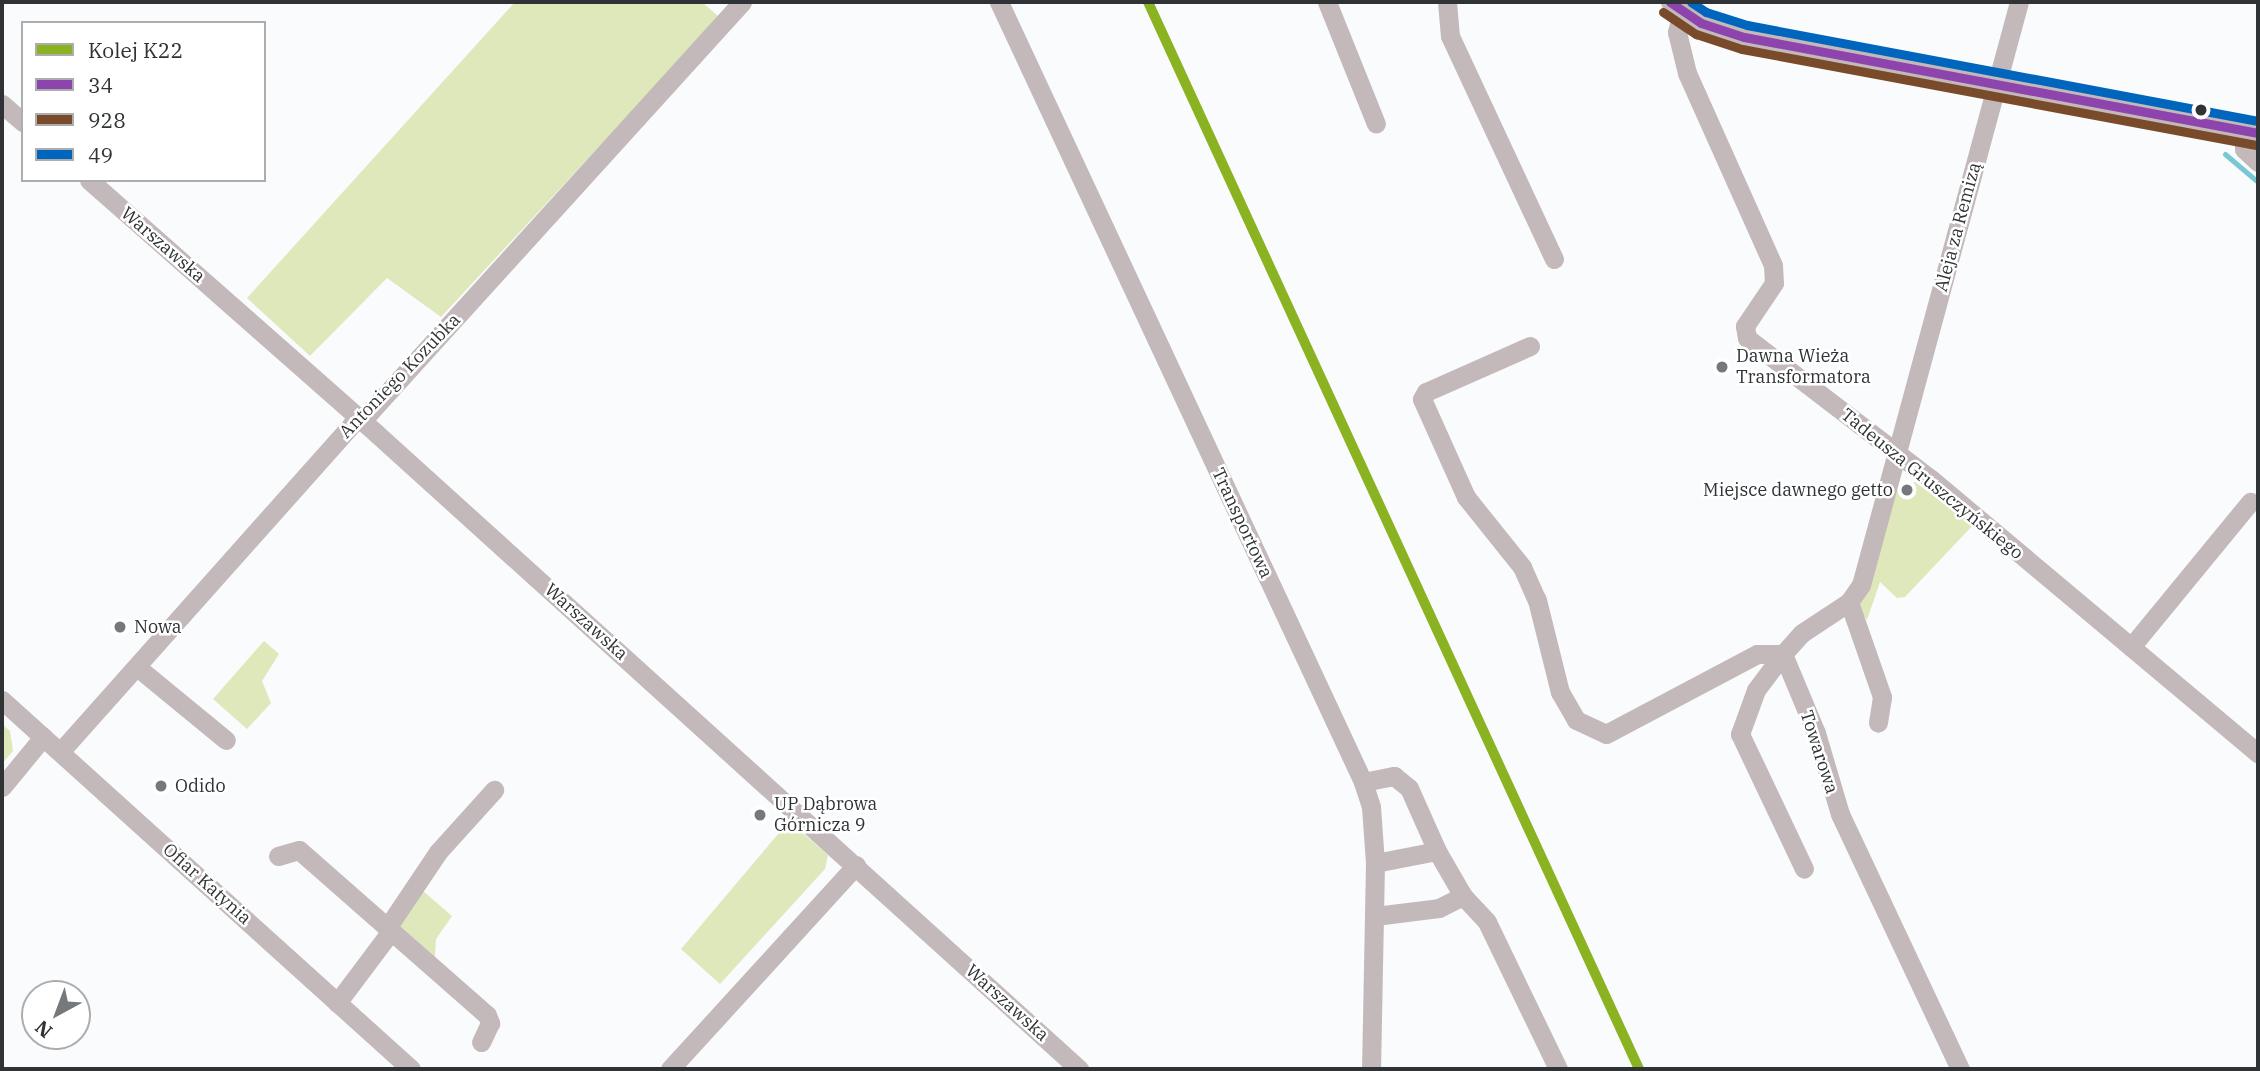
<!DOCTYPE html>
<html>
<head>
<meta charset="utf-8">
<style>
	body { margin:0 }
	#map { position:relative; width:2260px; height:1071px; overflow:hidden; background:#f9fbfd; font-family:"IBM Plex Serif",serif }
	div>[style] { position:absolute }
	.green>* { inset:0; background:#dee8ba }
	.stream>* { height:5px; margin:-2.5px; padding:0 2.5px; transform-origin:2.5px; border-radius:2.5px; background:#77c8d2 }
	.minor>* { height:19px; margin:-9.5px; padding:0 9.5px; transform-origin:9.5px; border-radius:9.5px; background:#c3b8ba }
	.bus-1>* { height:9px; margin:-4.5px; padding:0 4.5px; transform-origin:4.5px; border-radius:4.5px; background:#8e44ad }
	.bus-2>* { height:9px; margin:-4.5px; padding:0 4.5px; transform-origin:4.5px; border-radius:4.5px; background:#7a4b2a }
	.bus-3>* { height:9px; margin:-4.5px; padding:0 4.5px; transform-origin:4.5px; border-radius:4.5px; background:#0065bd }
	.rail-1>* { height:10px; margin:-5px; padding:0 5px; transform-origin:5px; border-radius:5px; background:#8bb321 }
	.dots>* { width:19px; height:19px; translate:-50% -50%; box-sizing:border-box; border:4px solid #fff; border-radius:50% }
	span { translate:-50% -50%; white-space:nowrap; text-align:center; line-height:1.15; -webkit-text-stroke:5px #fff; paint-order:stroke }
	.street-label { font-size:18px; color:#303336 }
	.poi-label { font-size:18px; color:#303336 }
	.left { translate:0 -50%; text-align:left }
	.right { translate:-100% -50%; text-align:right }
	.frame { position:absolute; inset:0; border:4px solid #303336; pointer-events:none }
	.legend { position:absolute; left:21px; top:21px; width:245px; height:161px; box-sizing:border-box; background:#fff; border:2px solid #acadaf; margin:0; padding:9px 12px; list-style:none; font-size:21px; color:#303336 }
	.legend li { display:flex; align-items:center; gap:14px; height:35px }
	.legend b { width:35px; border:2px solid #acadaf }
	.north { position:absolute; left:21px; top:980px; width:70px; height:70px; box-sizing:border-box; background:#fff; border:2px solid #acadaf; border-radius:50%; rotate:221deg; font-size:19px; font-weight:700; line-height:28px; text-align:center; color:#303336 }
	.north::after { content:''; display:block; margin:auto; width:24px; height:32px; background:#76797c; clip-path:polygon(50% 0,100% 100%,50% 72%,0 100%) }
</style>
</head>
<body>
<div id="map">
	<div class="green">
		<i style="clip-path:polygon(515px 2px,702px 2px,719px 17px,441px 317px,387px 278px,310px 356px,247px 298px)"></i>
		<i style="clip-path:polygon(1915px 482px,1973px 525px,1905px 597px,1897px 598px,1880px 582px,1867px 620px,1856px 606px,1892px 498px,1900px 485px)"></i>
		<i style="clip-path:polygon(264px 641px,279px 654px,262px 681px,271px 703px,247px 729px,213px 699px)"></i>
		<i style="clip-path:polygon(2px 724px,10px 731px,13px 751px,2px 764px)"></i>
		<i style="clip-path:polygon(789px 821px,828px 855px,825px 869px,720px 984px,681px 949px)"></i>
		<i style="clip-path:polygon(423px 891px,452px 916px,436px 939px,435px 957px,400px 926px)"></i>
	</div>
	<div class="stream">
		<i style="left:2225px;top:154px;width:43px;rotate:40.3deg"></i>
	</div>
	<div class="minor">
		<i style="left:999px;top:2px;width:861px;rotate:64.98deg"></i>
		<i style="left:1363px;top:782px;width:26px;rotate:72deg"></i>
		<i style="left:1371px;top:807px;width:56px;rotate:85.9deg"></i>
		<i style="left:1375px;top:863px;width:206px;rotate:91.1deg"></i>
		<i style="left:1327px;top:2px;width:131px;rotate:68.1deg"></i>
		<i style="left:1447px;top:2px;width:34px;rotate:85deg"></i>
		<i style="left:1450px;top:36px;width:246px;rotate:65deg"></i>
		<i style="left:1670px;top:2px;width:37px;rotate:34deg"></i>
		<i style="left:1701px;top:23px;width:45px;rotate:18deg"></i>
		<i style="left:1744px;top:37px;width:523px;rotate:10.58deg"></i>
		<i style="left:1682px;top:12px;width:21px;rotate:104deg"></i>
		<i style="left:1677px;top:32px;width:42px;rotate:76.3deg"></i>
		<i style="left:1687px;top:73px;width:210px;rotate:65.9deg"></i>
		<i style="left:1773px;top:265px;width:18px;rotate:87deg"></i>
		<i style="left:1774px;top:283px;width:52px;rotate:124deg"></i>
		<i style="left:1745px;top:326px;width:12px;rotate:81deg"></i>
		<i style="left:1747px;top:338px;width:232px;rotate:37.5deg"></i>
		<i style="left:1931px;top:479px;width:427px;rotate:40deg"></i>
		<i style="left:2px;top:104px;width:28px;rotate:41deg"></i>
		<i style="left:2244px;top:130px;width:19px;rotate:90deg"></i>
		<i style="left:2244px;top:149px;width:19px;rotate:43deg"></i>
		<i style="left:89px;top:180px;width:384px;rotate:41.4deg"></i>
		<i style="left:377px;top:434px;width:947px;rotate:42.13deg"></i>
		<i style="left:1530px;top:346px;width:114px;rotate:156.1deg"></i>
		<i style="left:1426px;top:392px;width:8px;rotate:120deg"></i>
		<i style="left:1422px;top:399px;width:107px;rotate:65.8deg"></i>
		<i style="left:1466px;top:497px;width:90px;rotate:51.3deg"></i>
		<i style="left:1522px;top:567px;width:36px;rotate:66deg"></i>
		<i style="left:1537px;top:600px;width:95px;rotate:76deg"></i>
		<i style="left:1560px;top:692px;width:32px;rotate:60deg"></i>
		<i style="left:1576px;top:720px;width:33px;rotate:25deg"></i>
		<i style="left:1606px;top:734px;width:171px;rotate:-27.9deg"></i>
		<i style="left:1757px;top:654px;width:26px"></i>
		<i style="left:1783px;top:654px;width:45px;rotate:126.9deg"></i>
		<i style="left:1756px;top:690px;width:47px;rotate:110deg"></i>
		<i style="left:1740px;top:734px;width:149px;rotate:64.6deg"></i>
		<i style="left:1849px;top:602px;width:101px;rotate:70.8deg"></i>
		<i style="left:1882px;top:697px;width:26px;rotate:99deg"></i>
		<i style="left:2131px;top:647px;width:188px;rotate:-50.6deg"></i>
		<i style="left:137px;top:667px;width:115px;rotate:39.4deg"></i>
		<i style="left:2px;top:700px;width:551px;rotate:42.06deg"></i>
		<i style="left:60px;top:752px;width:439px;rotate:-48.3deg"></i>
		<i style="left:352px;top:424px;width:20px;rotate:-33deg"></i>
		<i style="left:369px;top:413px;width:555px;rotate:-47.77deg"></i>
		<i style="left:1363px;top:782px;width:32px;rotate:-11deg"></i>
		<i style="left:1394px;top:776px;width:19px;rotate:39deg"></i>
		<i style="left:1409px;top:788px;width:69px;rotate:66deg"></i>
		<i style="left:2px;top:787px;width:65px;rotate:-50.6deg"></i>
		<i style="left:278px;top:856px;width:22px;rotate:-16deg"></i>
		<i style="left:299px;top:850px;width:250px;rotate:41.3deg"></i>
		<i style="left:487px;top:1015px;width:9px;rotate:69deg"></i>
		<i style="left:490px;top:1023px;width:21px;rotate:115deg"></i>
		<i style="left:1375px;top:863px;width:63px;rotate:-11deg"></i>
		<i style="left:1437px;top:851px;width:52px;rotate:60deg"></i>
		<i style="left:1463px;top:896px;width:35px;rotate:47deg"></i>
		<i style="left:1487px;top:922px;width:163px;rotate:64.2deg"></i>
		<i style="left:1375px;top:916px;width:64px;rotate:-7.1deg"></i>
		<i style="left:1439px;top:908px;width:27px;rotate:-27deg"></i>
		<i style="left:387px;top:928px;width:92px;rotate:-56.1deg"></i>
		<i style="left:438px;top:852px;width:84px;rotate:-47.9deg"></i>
		<i style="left:337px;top:1003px;width:90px;rotate:-53.1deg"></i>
		<i style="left:670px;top:1069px;width:276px;rotate:-47.6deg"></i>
		<i style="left:1960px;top:1069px;width:282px;rotate:-115.2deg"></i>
		<i style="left:1840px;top:814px;width:84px;rotate:-106.5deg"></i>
		<i style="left:1816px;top:733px;width:86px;rotate:-112.7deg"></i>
		<i style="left:1783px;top:654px;width:28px;rotate:-48deg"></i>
		<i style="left:1802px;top:633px;width:56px;rotate:-33.4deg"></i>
		<i style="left:1849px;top:602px;width:21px;rotate:-55deg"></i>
		<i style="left:1861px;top:585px;width:604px;rotate:-74.84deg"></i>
	</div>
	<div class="bus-1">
		<i style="left:1670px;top:2px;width:37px;rotate:34deg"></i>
		<i style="left:1701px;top:23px;width:45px;rotate:18deg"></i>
		<i style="left:1744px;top:37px;width:523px;rotate:10.58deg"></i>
	</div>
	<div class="bus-2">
		<i style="left:1663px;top:12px;width:40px;rotate:34deg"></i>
		<i style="left:1696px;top:34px;width:48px;rotate:18.1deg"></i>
		<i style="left:1742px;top:49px;width:523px;rotate:10.58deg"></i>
	</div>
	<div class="bus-3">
		<i style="left:1691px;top:2px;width:18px;rotate:34deg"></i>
		<i style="left:1706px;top:12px;width:43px;rotate:17.6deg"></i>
		<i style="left:1747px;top:25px;width:520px;rotate:10.64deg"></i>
	</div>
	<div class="rail-1">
		<i style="left:1148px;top:2px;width:1175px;rotate:65.29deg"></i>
	</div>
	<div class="dots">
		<i style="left:2201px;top:110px;background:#303336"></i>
		<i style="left:1722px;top:367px;background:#76797c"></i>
		<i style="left:1907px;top:490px;background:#76797c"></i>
		<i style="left:120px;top:627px;background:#76797c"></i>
		<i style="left:161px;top:786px;background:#76797c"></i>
		<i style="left:760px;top:815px;background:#76797c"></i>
	</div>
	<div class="street-label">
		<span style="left:1958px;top:227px;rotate:-75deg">Aleja za Remizą</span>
		<span style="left:163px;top:245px;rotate:41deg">Warszawska</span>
		<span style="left:400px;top:376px;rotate:-46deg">Antoniego Kozubka</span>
		<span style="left:1932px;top:484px;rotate:39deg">Tadeusza Gruszczyńskiego</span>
		<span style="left:1242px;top:523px;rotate:65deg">Transportowa</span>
		<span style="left:586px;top:622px;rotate:42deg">Warszawska</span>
		<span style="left:1819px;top:752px;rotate:72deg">Towarowa</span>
		<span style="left:207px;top:884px;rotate:42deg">Ofiar Katynia</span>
		<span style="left:1007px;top:1003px;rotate:42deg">Warszawska</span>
	</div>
	<div class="poi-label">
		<span class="left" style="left:1736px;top:367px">Dawna Wieża<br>Transformatora</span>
		<span class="right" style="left:1893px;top:490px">Miejsce dawnego getto</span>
		<span class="left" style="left:134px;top:627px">Nowa</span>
		<span class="left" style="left:175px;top:786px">Odido</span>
		<span class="left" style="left:774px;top:815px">UP Dąbrowa<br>Górnicza 9</span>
	</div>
	<div class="frame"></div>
	<ul class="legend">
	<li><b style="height:9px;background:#8bb321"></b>Kolej K22</li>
	<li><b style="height:9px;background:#8e44ad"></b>34</li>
	<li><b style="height:9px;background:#7a4b2a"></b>928</li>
	<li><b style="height:9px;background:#0065bd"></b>49</li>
	</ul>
	<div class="north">N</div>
</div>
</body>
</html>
